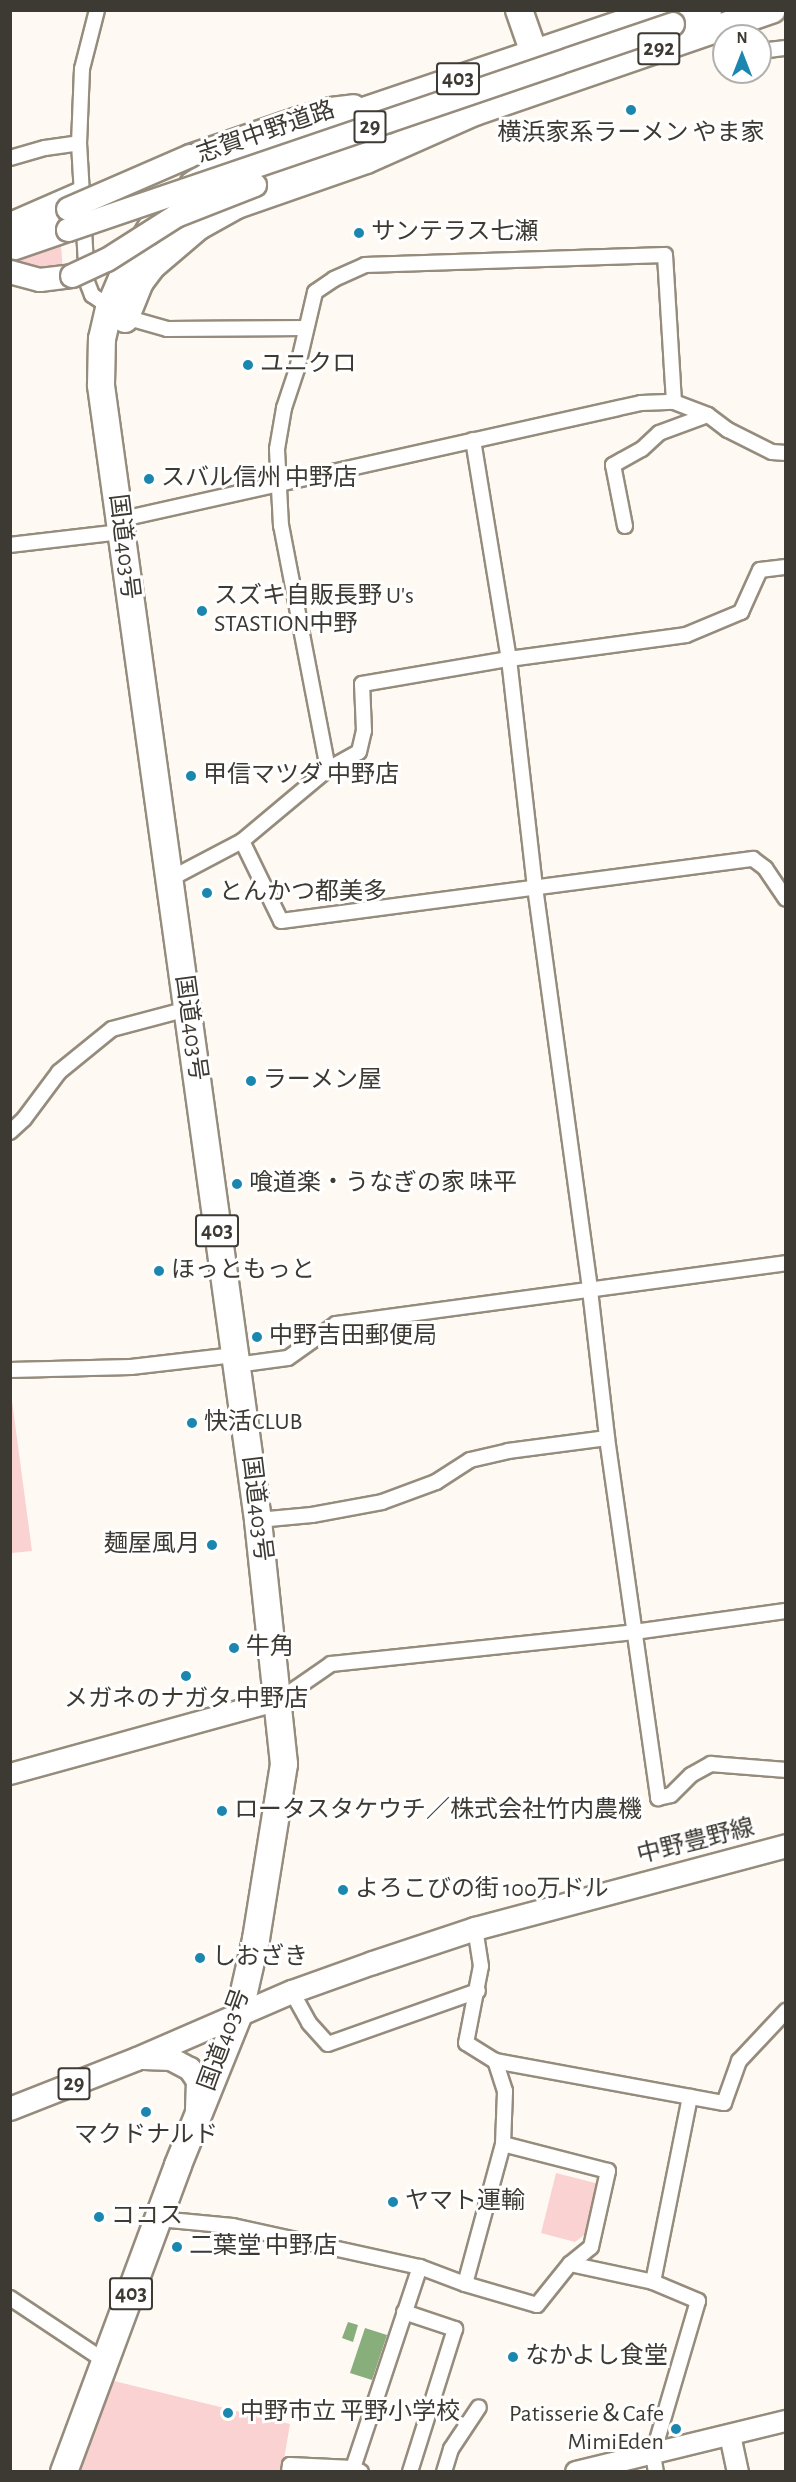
<!DOCTYPE html>
<html>
<head>
<meta charset="utf-8">
<style>
	body { margin:0 }
	#map { position:relative; width:796px; height:2482px; overflow:hidden; background:#fefaf3; font-family:"Alegreya Sans","Noto Sans JP",sans-serif }
	div>[style] { position:absolute }
	.green>* { inset:0; background:#fad2d2 }
	.water>* { inset:0; background:#88ae7c }
	.roads { filter:drop-shadow(2px 0 #968c7d) drop-shadow(-2px 0 #968c7d) drop-shadow(0 2px #968c7d) drop-shadow(0 -2px #968c7d) }
	.street>* { height:14px; margin:-7px; padding:0 7px; transform-origin:7px; border-radius:7px; background:#fff }
	.secondary>* { height:20px; margin:-10px; padding:0 10px; transform-origin:10px; border-radius:10px; background:#fff }
	.primary>* { height:22px; margin:-11px; padding:0 11px; transform-origin:11px; border-radius:11px; background:#fff }
	.highway>* { height:26px; margin:-13px; padding:0 13px; transform-origin:13px; border-radius:13px; background:#fff }
	.bridges { filter:drop-shadow(2px 0 #968c7d) drop-shadow(-2px 0 #968c7d) drop-shadow(0 2px #968c7d) drop-shadow(0 -2px #968c7d) }
	.primary-bridge>* { height:22px; margin:-11px; padding:0 11px; transform-origin:11px; border-radius:11px; background:#fff }
	.dots>* { width:16px; height:16px; translate:-50% -50%; box-sizing:border-box; border:3px solid #fff; border-radius:50% }
	span { translate:-50% -50%; white-space:nowrap; text-align:center; line-height:1.15; -webkit-text-stroke:6px #fff; paint-order:stroke }
	.shield-label span { padding:2px 4px; background:#fff; border:2px solid; border-radius:4px; -webkit-text-stroke-width:0 }
	.shield-label { font-size:22px; color:#3d3933; font-weight:700 }
	.street-label { font-size:24px; color:#3d3933 }
	.poi-label { font-size:24px; color:#3d3933 }
	.left { translate:0 -50%; text-align:left }
	.right { translate:-100% -50%; text-align:right }
	.frame { position:absolute; inset:0; border:12px solid #3d3933; pointer-events:none }
	.north { position:absolute; left:712px; top:24px; width:60px; height:60px; box-sizing:border-box; background:#fff; border:2px solid #b1b0ad; border-radius:50%; rotate:0deg; font-size:16px; font-weight:700; line-height:24px; text-align:center; color:#3d3933 }
	.north::after { content:''; display:block; margin:auto; width:21px; height:27px; background:#1b87ae; clip-path:polygon(50% 0,100% 100%,50% 72%,0 100%) }
</style>
</head>
<body>
<div id="map">
	<div class="green">
		<i style="clip-path:polygon(61px 245px,63px 271px,53px 273px,11px 263px,11px 258px)"></i>
		<i style="clip-path:polygon(10px 1386px,32px 1551px,12px 1553px,10px 1545px)"></i>
		<i style="clip-path:polygon(556px 2173px,599px 2184px,587px 2233px,575px 2242px,541px 2233px)"></i>
		<i style="clip-path:polygon(106px 2379px,290px 2424px,282px 2471px,73px 2472px)"></i>
	</div>
	<div class="water">
		<i style="clip-path:polygon(348px 2322px,358px 2325px,353px 2342px,342px 2338px)"></i>
		<i style="clip-path:polygon(365px 2328px,387px 2335px,372px 2380px,350px 2373px)"></i>
	</div>
	<div class="roads">
		<div class="street">
			<i style="left:97px;top:10px;width:61px;rotate:104.3deg"></i>
			<i style="left:82px;top:69px;width:74px;rotate:92.3deg"></i>
			<i style="left:79px;top:143px;width:139px;rotate:86.7deg"></i>
			<i style="left:87px;top:282px;width:14px;rotate:69deg"></i>
			<i style="left:92px;top:295px;width:40px;rotate:34deg"></i>
			<i style="left:125px;top:317px;width:44px;rotate:15.9deg"></i>
			<i style="left:167px;top:329px;width:139px;rotate:-0.4deg"></i>
			<i style="left:760px;top:51px;width:26px;rotate:-7deg"></i>
			<i style="left:10px;top:158px;width:36px;rotate:-16deg"></i>
			<i style="left:45px;top:148px;width:34px;rotate:-8deg"></i>
			<i style="left:10px;top:220px;width:77px;rotate:-23.6deg"></i>
			<i style="left:473px;top:440px;width:222px;rotate:80.7deg"></i>
			<i style="left:509px;top:659px;width:229px;rotate:83.5deg"></i>
			<i style="left:535px;top:887px;width:407px;rotate:82.2deg"></i>
			<i style="left:590px;top:1290px;width:149px;rotate:83.4deg"></i>
			<i style="left:607px;top:1438px;width:364px;rotate:81.9deg"></i>
			<i style="left:658px;top:1798px;width:13px;rotate:-13deg"></i>
			<i style="left:671px;top:1795px;width:28px;rotate:-45deg"></i>
			<i style="left:691px;top:1775px;width:23px;rotate:-29deg"></i>
			<i style="left:711px;top:1764px;width:75px;rotate:4.6deg"></i>
			<i style="left:118px;top:520px;width:536px;rotate:-12.61deg"></i>
			<i style="left:641px;top:403px;width:33px;rotate:-2deg"></i>
			<i style="left:674px;top:402px;width:36px;rotate:21deg"></i>
			<i style="left:708px;top:415px;width:25px;rotate:37deg"></i>
			<i style="left:728px;top:430px;width:49px;rotate:26.6deg"></i>
			<i style="left:772px;top:452px;width:14px;rotate:4deg"></i>
			<i style="left:625px;top:526px;width:62px;rotate:-101.1deg"></i>
			<i style="left:613px;top:465px;width:33px;rotate:-29deg"></i>
			<i style="left:642px;top:449px;width:23px;rotate:-43deg"></i>
			<i style="left:659px;top:433px;width:52px;rotate:-20.2deg"></i>
			<i style="left:10px;top:545px;width:111px;rotate:-6.7deg"></i>
			<i style="left:328px;top:769px;width:248px;rotate:-100.9deg"></i>
			<i style="left:281px;top:526px;width:77px;rotate:-93deg"></i>
			<i style="left:277px;top:449px;width:42px;rotate:-80.3deg"></i>
			<i style="left:284px;top:408px;width:41px;rotate:-71.6deg"></i>
			<i style="left:297px;top:369px;width:79px;rotate:-76.8deg"></i>
			<i style="left:315px;top:292px;width:23px;rotate:-34deg"></i>
			<i style="left:334px;top:279px;width:34px;rotate:-24deg"></i>
			<i style="left:365px;top:265px;width:300px;rotate:-1.9deg"></i>
			<i style="left:665px;top:255px;width:147px;rotate:86.5deg"></i>
			<i style="left:242px;top:841px;width:89px;rotate:64deg"></i>
			<i style="left:281px;top:921px;width:476px;rotate:-7.5deg"></i>
			<i style="left:753px;top:859px;width:15px;rotate:37deg"></i>
			<i style="left:765px;top:868px;width:37px;rotate:56deg"></i>
			<i style="left:168px;top:880px;width:84px;rotate:-27.8deg"></i>
			<i style="left:242px;top:841px;width:112px;rotate:-39.9deg"></i>
			<i style="left:328px;top:769px;width:35px;rotate:-29deg"></i>
			<i style="left:359px;top:752px;width:22px;rotate:-77deg"></i>
			<i style="left:364px;top:731px;width:47px;rotate:-92.4deg"></i>
			<i style="left:362px;top:684px;width:149px;rotate:-9.7deg"></i>
			<i style="left:509px;top:659px;width:179px;rotate:-7.7deg"></i>
			<i style="left:686px;top:635px;width:60px;rotate:-22.7deg"></i>
			<i style="left:741px;top:612px;width:46px;rotate:-65.7deg"></i>
			<i style="left:760px;top:570px;width:26px;rotate:-7deg"></i>
			<i style="left:10px;top:1132px;width:19px;rotate:-43deg"></i>
			<i style="left:24px;top:1119px;width:59px;rotate:-53.3deg"></i>
			<i style="left:59px;top:1072px;width:68px;rotate:-39.1deg"></i>
			<i style="left:112px;top:1029px;width:78px;rotate:-14.9deg"></i>
			<i style="left:236px;top:1365px;width:52px;rotate:-7.7deg"></i>
			<i style="left:288px;top:1358px;width:59px;rotate:-35.3deg"></i>
			<i style="left:336px;top:1324px;width:454px;rotate:-7.7deg"></i>
			<i style="left:10px;top:1370px;width:121px;rotate:-1.4deg"></i>
			<i style="left:131px;top:1367px;width:104px;rotate:-6.6deg"></i>
			<i style="left:258px;top:1520px;width:54px;rotate:-5.3deg"></i>
			<i style="left:312px;top:1515px;width:71px;rotate:-10.5deg"></i>
			<i style="left:382px;top:1502px;width:58px;rotate:-20.3deg"></i>
			<i style="left:436px;top:1482px;width:40px;rotate:-32.9deg"></i>
			<i style="left:470px;top:1460px;width:39px;rotate:-13deg"></i>
			<i style="left:508px;top:1451px;width:100px;rotate:-7.5deg"></i>
			<i style="left:279px;top:1700px;width:63px;rotate:-34.7deg"></i>
			<i style="left:331px;top:1664px;width:305px;rotate:-6deg"></i>
			<i style="left:634px;top:1632px;width:153px;rotate:-7.9deg"></i>
			<i style="left:292px;top:1992px;width:35px;rotate:61deg"></i>
			<i style="left:309px;top:2023px;width:28px;rotate:48deg"></i>
			<i style="left:328px;top:2044px;width:159px;rotate:-19.5deg"></i>
			<i style="left:495px;top:2061px;width:233px;rotate:10.4deg"></i>
			<i style="left:724px;top:2103px;width:45px;rotate:-70.3deg"></i>
			<i style="left:739px;top:2061px;width:69px;rotate:-46.8deg"></i>
			<i style="left:159px;top:2219px;width:74px;rotate:5.4deg"></i>
			<i style="left:233px;top:2226px;width:191px;rotate:12.4deg"></i>
			<i style="left:420px;top:2267px;width:48px;rotate:20.7deg"></i>
			<i style="left:465px;top:2284px;width:75px;rotate:16.3deg"></i>
			<i style="left:537px;top:2305px;width:53px;rotate:-51.2deg"></i>
			<i style="left:570px;top:2264px;width:27px;rotate:-39deg"></i>
			<i style="left:591px;top:2247px;width:78px;rotate:-77.4deg"></i>
			<i style="left:608px;top:2171px;width:108px;rotate:-165.6deg"></i>
			<i style="left:503px;top:2144px;width:53px;rotate:-87.8deg"></i>
			<i style="left:505px;top:2091px;width:32px;rotate:-108deg"></i>
			<i style="left:495px;top:2061px;width:34px;rotate:-148deg"></i>
			<i style="left:466px;top:2043px;width:78px;rotate:-79deg"></i>
			<i style="left:481px;top:1966px;width:37px;rotate:-99deg"></i>
			<i style="left:570px;top:2264px;width:85px;rotate:12.2deg"></i>
			<i style="left:653px;top:2282px;width:189px;rotate:-78.7deg"></i>
			<i style="left:653px;top:2282px;width:49px;rotate:22.9deg"></i>
			<i style="left:698px;top:2301px;width:159px;rotate:106.4deg"></i>
			<i style="left:653px;top:2454px;width:18px;rotate:81deg"></i>
			<i style="left:465px;top:2284px;width:145px;rotate:-74.8deg"></i>
			<i style="left:10px;top:2298px;width:114px;rotate:33.6deg"></i>
			<i style="left:404px;top:2312px;width:54px;rotate:18.4deg"></i>
			<i style="left:455px;top:2329px;width:150px;rotate:107.5deg"></i>
			<i style="left:353px;top:2468px;width:212px;rotate:-71.6deg"></i>
			<i style="left:289px;top:2472px;width:7px;rotate:-82deg"></i>
			<i style="left:290px;top:2465px;width:63px;rotate:2.7deg"></i>
			<i style="left:353px;top:2468px;width:9px;rotate:27deg"></i>
			<i style="left:444px;top:2472px;width:24px;rotate:-73deg"></i>
			<i style="left:451px;top:2449px;width:50px;rotate:-56.3deg"></i>
		</div>
		<div class="secondary">
			<i style="left:10px;top:1774px;width:279px;rotate:-15.4deg"></i>
			<i style="left:730px;top:2435px;width:38px;rotate:78deg"></i>
			<i style="left:576px;top:2472px;width:216px;rotate:-13.7deg"></i>
		</div>
		<div class="primary">
			<i style="left:673px;top:24px;width:40px;rotate:-21deg"></i>
			<i style="left:190px;top:156px;width:116px;rotate:-19.1deg"></i>
			<i style="left:300px;top:118px;width:32px;rotate:-16deg"></i>
			<i style="left:331px;top:109px;width:23px;rotate:-7deg"></i>
			<i style="left:255px;top:185px;width:134px;rotate:-19.1deg"></i>
			<i style="left:10px;top:237px;width:64px;rotate:-25.8deg"></i>
			<i style="left:15px;top:248px;width:56px;rotate:-18.8deg"></i>
			<i style="left:10px;top:272px;width:31px;rotate:15deg"></i>
			<i style="left:40px;top:280px;width:32px;rotate:-7deg"></i>
			<i style="left:144px;top:2058px;width:27px;rotate:2deg"></i>
			<i style="left:171px;top:2059px;width:21px;rotate:28deg"></i>
			<i style="left:190px;top:2069px;width:14px;rotate:56deg"></i>
			<i style="left:198px;top:2081px;width:29px;rotate:92deg"></i>
			<i style="left:10px;top:2109px;width:136px;rotate:-21.5deg"></i>
			<i style="left:137px;top:2059px;width:169px;rotate:-23.4deg"></i>
			<i style="left:292px;top:1992px;width:86px;rotate:-19.7deg"></i>
			<i style="left:373px;top:1963px;width:108px;rotate:-18.4deg"></i>
			<i style="left:475px;top:1929px;width:322px;rotate:-14.9deg"></i>
		</div>
		<div class="highway">
			<i style="left:519px;top:10px;width:64px;rotate:70.7deg"></i>
			<i style="left:193px;top:185px;width:51px;rotate:-33.1deg"></i>
			<i style="left:236px;top:157px;width:33px;rotate:-23deg"></i>
			<i style="left:266px;top:144px;width:418px;rotate:-18.7deg"></i>
			<i style="left:125px;top:319px;width:40px;rotate:-68deg"></i>
			<i style="left:140px;top:282px;width:21px;rotate:-53deg"></i>
			<i style="left:153px;top:265px;width:60px;rotate:-40.3deg"></i>
			<i style="left:199px;top:226px;width:43px;rotate:-28.9deg"></i>
			<i style="left:237px;top:205px;width:137px;rotate:-19.2deg"></i>
			<i style="left:366px;top:160px;width:119px;rotate:-23.8deg"></i>
			<i style="left:475px;top:112px;width:314px;rotate:-19deg"></i>
			<i style="left:64px;top:2472px;width:327px;rotate:-69.6deg"></i>
			<i style="left:178px;top:2165px;width:163px;rotate:-68deg"></i>
			<i style="left:239px;top:2014px;width:77px;rotate:-77.2deg"></i>
			<i style="left:256px;top:1939px;width:177px;rotate:-80.9deg"></i>
			<i style="left:284px;top:1764px;width:245px;rotate:-96.1deg"></i>
			<i style="left:258px;top:1520px;width:1146px;rotate:-97.88deg"></i>
			<i style="left:101px;top:385px;width:46px;rotate:-88.8deg"></i>
			<i style="left:102px;top:339px;width:31px;rotate:-77deg"></i>
			<i style="left:109px;top:309px;width:39px;rotate:-67deg"></i>
			<i style="left:124px;top:273px;width:52px;rotate:-59deg"></i>
		</div>
	</div>
	<div class="bridges">
		<div class="primary-bridge">
			<i style="left:68px;top:209px;width:133px;rotate:-23.5deg"></i>
			<i style="left:68px;top:230px;width:639px;rotate:-18.8deg"></i>
			<i style="left:72px;top:276px;width:38px;rotate:-25deg"></i>
			<i style="left:107px;top:260px;width:82px;rotate:-32.5deg"></i>
			<i style="left:176px;top:216px;width:85px;rotate:-21.4deg"></i>
		</div>
	</div>
	<div class="dots">
		<i style="left:631px;top:110px;background:#1b87ae"></i>
		<i style="left:359px;top:233px;background:#1b87ae"></i>
		<i style="left:248px;top:365px;background:#1b87ae"></i>
		<i style="left:149px;top:479px;background:#1b87ae"></i>
		<i style="left:202px;top:611px;background:#1b87ae"></i>
		<i style="left:191px;top:776px;background:#1b87ae"></i>
		<i style="left:207px;top:893px;background:#1b87ae"></i>
		<i style="left:251px;top:1081px;background:#1b87ae"></i>
		<i style="left:237px;top:1184px;background:#1b87ae"></i>
		<i style="left:159px;top:1271px;background:#1b87ae"></i>
		<i style="left:257px;top:1337px;background:#1b87ae"></i>
		<i style="left:192px;top:1423px;background:#1b87ae"></i>
		<i style="left:212px;top:1545px;background:#1b87ae"></i>
		<i style="left:234px;top:1648px;background:#1b87ae"></i>
		<i style="left:186px;top:1676px;background:#1b87ae"></i>
		<i style="left:222px;top:1811px;background:#1b87ae"></i>
		<i style="left:343px;top:1890px;background:#1b87ae"></i>
		<i style="left:200px;top:1958px;background:#1b87ae"></i>
		<i style="left:146px;top:2112px;background:#1b87ae"></i>
		<i style="left:393px;top:2202px;background:#1b87ae"></i>
		<i style="left:99px;top:2217px;background:#1b87ae"></i>
		<i style="left:177px;top:2247px;background:#1b87ae"></i>
		<i style="left:513px;top:2357px;background:#1b87ae"></i>
		<i style="left:228px;top:2413px;background:#1b87ae"></i>
		<i style="left:676px;top:2429px;background:#1b87ae"></i>
	</div>
	<div class="shield-label">
		<span style="left:659px;top:49px">292</span>
		<span style="left:458px;top:79px">403</span>
		<span style="left:370px;top:127px">29</span>
		<span style="left:217px;top:1231px">403</span>
		<span style="left:74px;top:2084px">29</span>
		<span style="left:131px;top:2294px">403</span>
	</div>
	<div class="street-label">
		<span style="left:266px;top:133px;rotate:-19deg">志賀中野道路</span>
		<span style="left:123px;top:547px;rotate:83deg">国道403号</span>
		<span style="left:190px;top:1028px;rotate:82deg">国道403号</span>
		<span style="left:256px;top:1509px;rotate:83deg">国道403号</span>
		<span style="left:696px;top:1842px;rotate:-14deg">中野豊野線</span>
		<span style="left:225px;top:2040px;rotate:-70deg">国道403号</span>
	</div>
	<div class="poi-label">
		<span style="left:631px;top:134px">横浜家系ラーメン やま家</span>
		<span class="left" style="left:371px;top:233px">サンテラス七瀬</span>
		<span class="left" style="left:260px;top:365px">ユニクロ</span>
		<span class="left" style="left:161px;top:479px">スバル信州 中野店</span>
		<span class="left" style="left:214px;top:611px">スズキ自販長野 U's<br>STASTION中野</span>
		<span class="left" style="left:203px;top:776px">甲信マツダ 中野店</span>
		<span class="left" style="left:219px;top:893px">とんかつ都美多</span>
		<span class="left" style="left:263px;top:1081px">ラーメン屋</span>
		<span class="left" style="left:249px;top:1184px">喰道楽・うなぎの家 味平</span>
		<span class="left" style="left:171px;top:1271px">ほっともっと</span>
		<span class="left" style="left:269px;top:1337px">中野吉田郵便局</span>
		<span class="left" style="left:204px;top:1423px">快活CLUB</span>
		<span class="right" style="left:200px;top:1545px">麺屋風月</span>
		<span class="left" style="left:246px;top:1648px">牛角</span>
		<span style="left:186px;top:1700px">メガネのナガタ 中野店</span>
		<span class="left" style="left:234px;top:1811px">ロータスタケウチ／株式会社竹内農機</span>
		<span class="left" style="left:355px;top:1890px">よろこびの街 100万ドル</span>
		<span class="left" style="left:212px;top:1958px">しおざき</span>
		<span style="left:146px;top:2136px">マクドナルド</span>
		<span class="left" style="left:405px;top:2202px">ヤマト運輸</span>
		<span class="left" style="left:111px;top:2217px">ココス</span>
		<span class="left" style="left:189px;top:2247px">二葉堂 中野店</span>
		<span class="left" style="left:525px;top:2357px">なかよし食堂</span>
		<span class="left" style="left:240px;top:2413px">中野市立 平野小学校</span>
		<span class="right" style="left:664px;top:2429px">Patisserie＆Cafe<br>MimiEden</span>
	</div>
	<div class="frame"></div>
	<div class="north">N</div>
</div>
</body>
</html>
